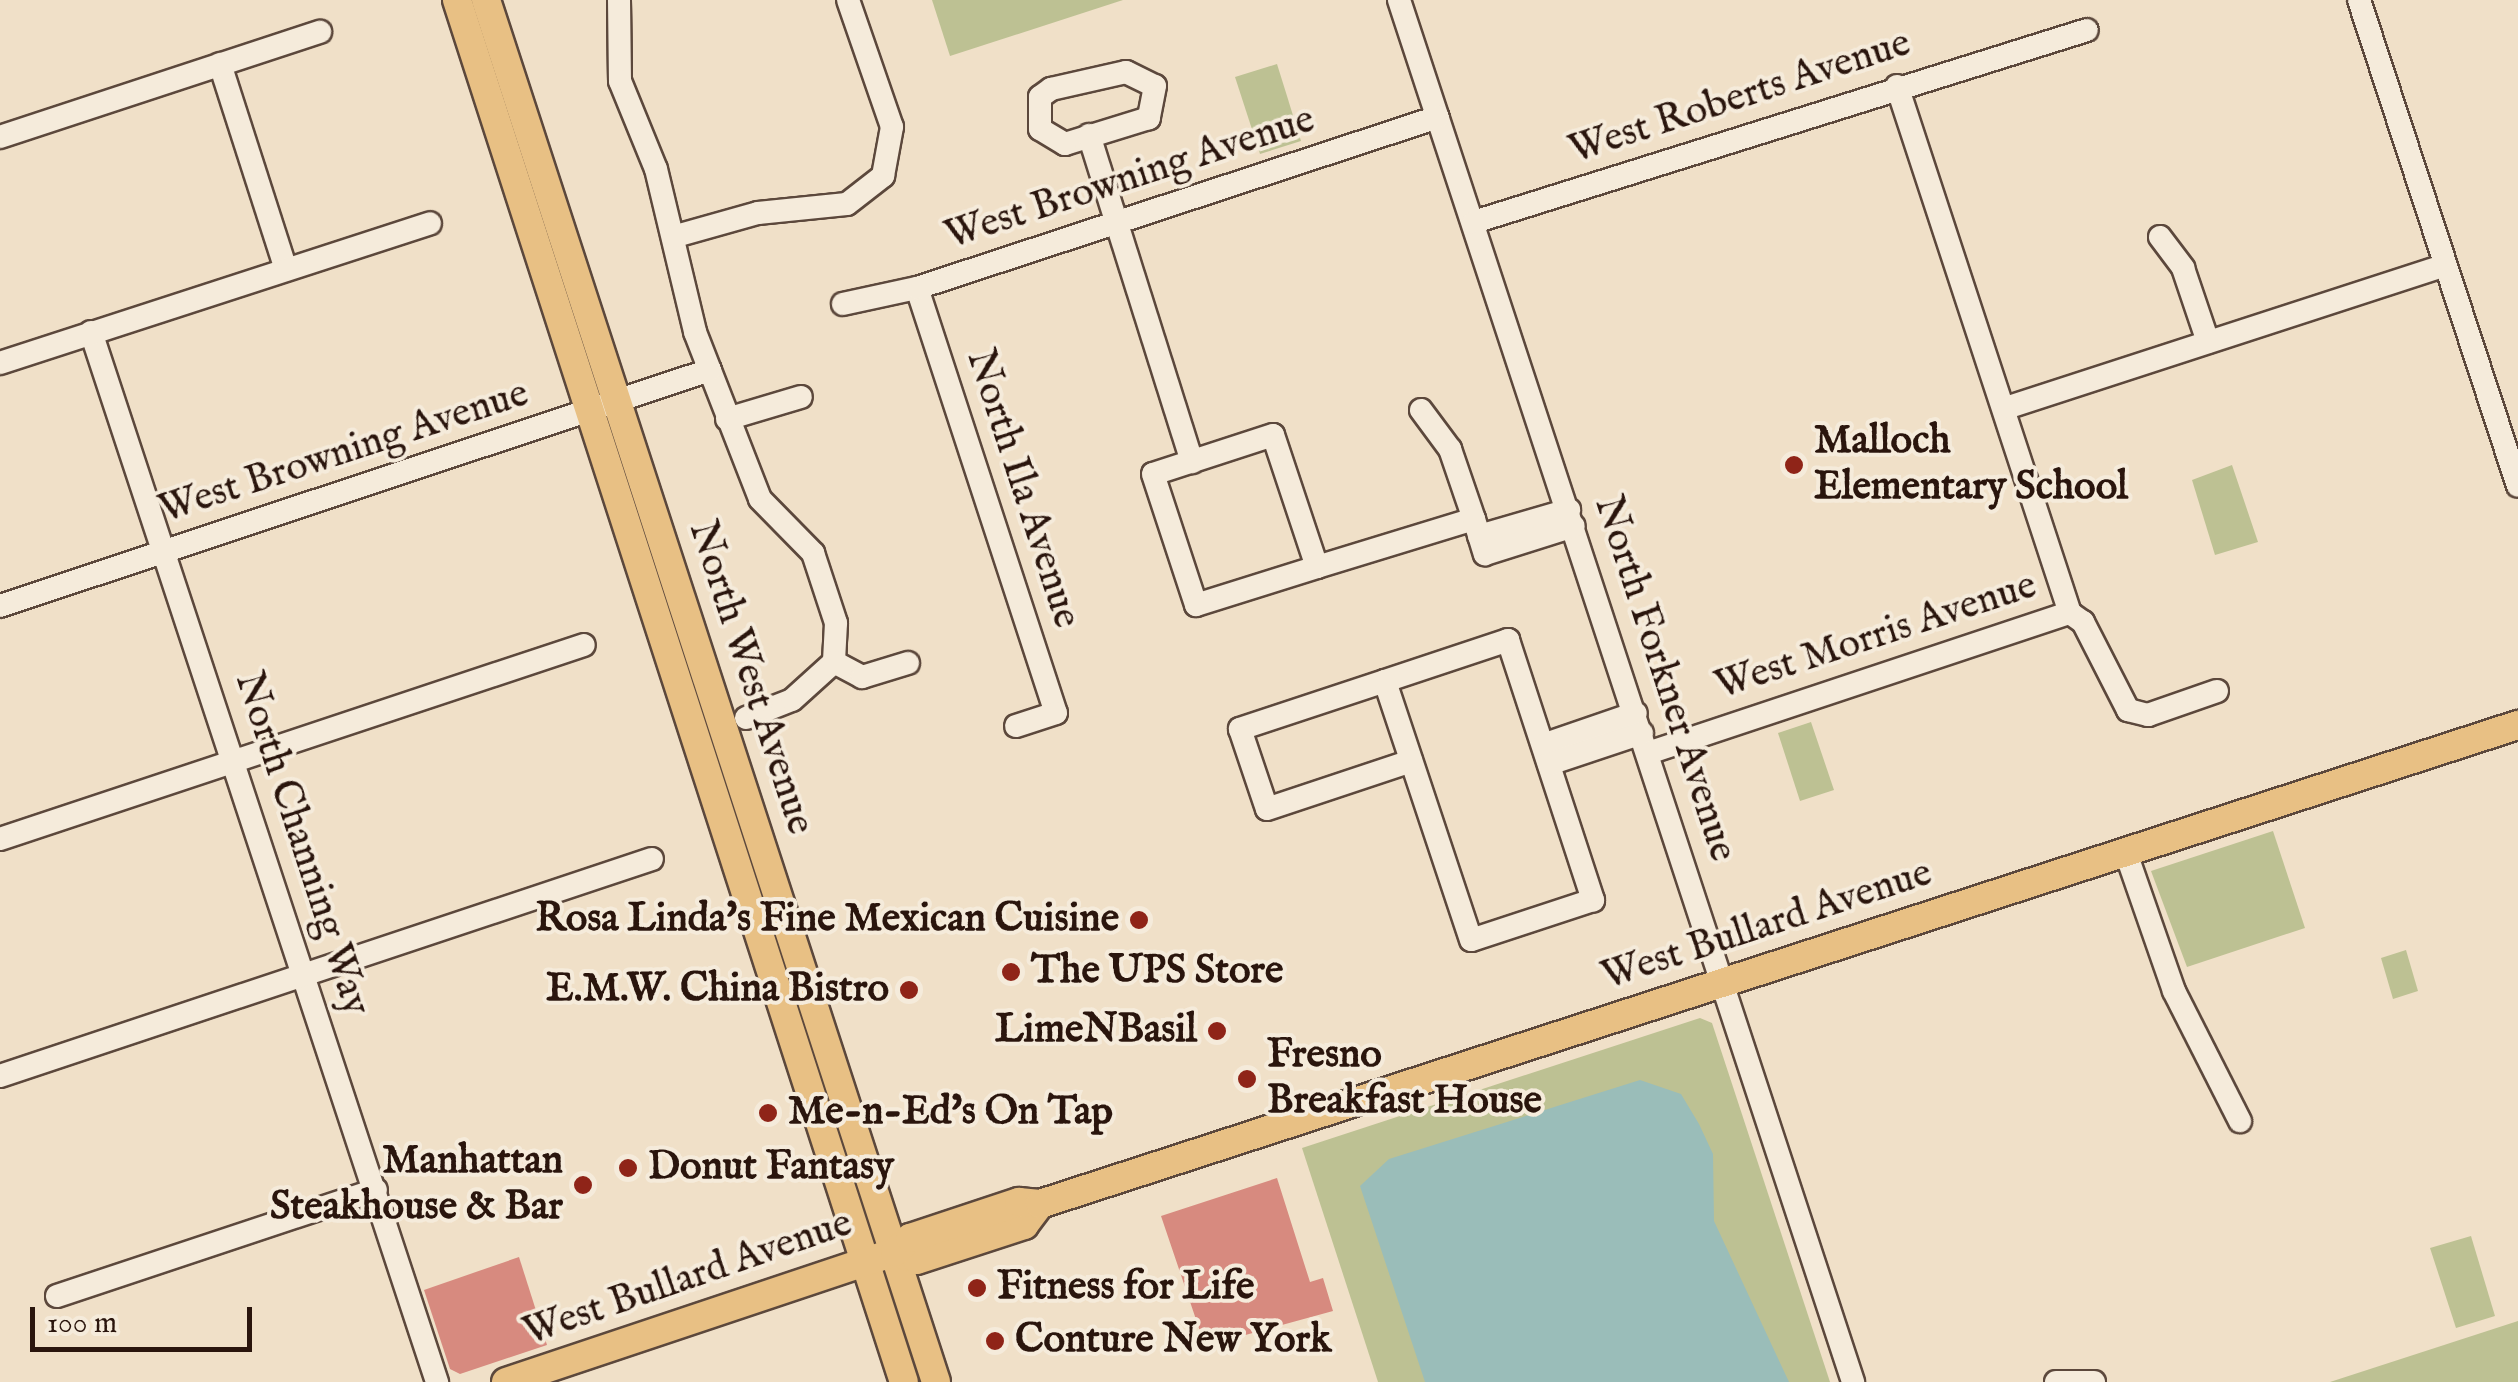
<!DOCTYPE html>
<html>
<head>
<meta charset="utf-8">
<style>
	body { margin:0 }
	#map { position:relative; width:2518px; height:1382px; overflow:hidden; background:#f0e0c8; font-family:"IM FELL English",serif }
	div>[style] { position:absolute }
	.green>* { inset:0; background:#bdc193 }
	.water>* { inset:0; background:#9abdb9 }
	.building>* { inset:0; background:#d78a7f }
	.roads { filter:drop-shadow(2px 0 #5c483c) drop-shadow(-2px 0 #5c483c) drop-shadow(0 2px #5c483c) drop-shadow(0 -2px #5c483c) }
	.minor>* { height:22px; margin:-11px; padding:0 11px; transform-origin:11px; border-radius:11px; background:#f5ebdb }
	.major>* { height:28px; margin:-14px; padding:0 14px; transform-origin:14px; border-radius:14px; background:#e8c084 }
	.dots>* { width:28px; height:28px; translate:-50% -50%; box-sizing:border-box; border:5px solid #f5ebdb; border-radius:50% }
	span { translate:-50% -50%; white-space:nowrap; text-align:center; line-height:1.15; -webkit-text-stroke:8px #f5ebdb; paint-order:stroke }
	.street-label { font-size:40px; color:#2a150d }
	.poi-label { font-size:40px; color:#2a150d; font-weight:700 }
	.left { translate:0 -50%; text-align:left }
	.right { translate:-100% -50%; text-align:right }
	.scale { position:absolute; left:30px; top:1307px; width:222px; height:45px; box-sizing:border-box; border:5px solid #2a150d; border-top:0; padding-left:12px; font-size:30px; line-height:35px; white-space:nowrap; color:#2a150d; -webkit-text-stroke:8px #f5ebdb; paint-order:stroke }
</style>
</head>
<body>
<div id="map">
	<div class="green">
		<i style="clip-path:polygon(932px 0,1123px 0,950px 56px)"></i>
		<i style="clip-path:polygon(1277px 64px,1301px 141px,1260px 154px,1235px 77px)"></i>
		<i style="clip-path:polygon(2232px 465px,2258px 542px,2215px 555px,2192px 480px)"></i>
		<i style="clip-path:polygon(1811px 722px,1834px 790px,1800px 801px,1778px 733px)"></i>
		<i style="clip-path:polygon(2273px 831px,2305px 928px,2187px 967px,2151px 871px)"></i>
		<i style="clip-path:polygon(2406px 950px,2418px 991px,2393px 999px,2381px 958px)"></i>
		<i style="clip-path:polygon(1700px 1018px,1712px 1023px,1830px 1382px,1378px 1382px,1302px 1148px)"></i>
		<i style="clip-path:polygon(2471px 1236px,2495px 1316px,2456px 1328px,2430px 1248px)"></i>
		<i style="clip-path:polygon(2518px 1321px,2518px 1382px,2330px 1382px)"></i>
	</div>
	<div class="water">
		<i style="clip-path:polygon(1640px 1080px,1681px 1094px,1699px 1124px,1713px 1154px,1714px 1221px,1789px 1382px,1425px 1382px,1360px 1186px,1389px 1159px)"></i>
	</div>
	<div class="building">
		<i style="clip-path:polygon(1277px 1178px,1310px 1282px,1323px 1278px,1333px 1311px,1205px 1346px,1161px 1216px)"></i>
		<i style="clip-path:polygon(519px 1257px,547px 1345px,460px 1374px,450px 1369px,424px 1290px)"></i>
	</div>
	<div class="roads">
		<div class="minor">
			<i style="left:619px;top:0;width:81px;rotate:89.3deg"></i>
			<i style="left:620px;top:81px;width:95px;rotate:67.8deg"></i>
			<i style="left:656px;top:169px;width:168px;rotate:76.5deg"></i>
			<i style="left:695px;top:332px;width:179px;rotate:68.7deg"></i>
			<i style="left:760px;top:499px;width:76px;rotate:45.5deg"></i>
			<i style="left:813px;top:553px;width:74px;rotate:71.8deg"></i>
			<i style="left:836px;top:623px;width:39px;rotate:93deg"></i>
			<i style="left:1399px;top:0;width:1455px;rotate:71.81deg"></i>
			<i style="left:2359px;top:0;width:511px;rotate:71.88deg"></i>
			<i style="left:220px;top:64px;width:215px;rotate:72.2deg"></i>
			<i style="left:1126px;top:72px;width:32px;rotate:26deg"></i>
			<i style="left:1155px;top:86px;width:33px;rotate:101deg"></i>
			<i style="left:1149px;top:118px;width:88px;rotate:162.8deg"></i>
			<i style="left:1065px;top:144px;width:29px;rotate:-149deg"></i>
			<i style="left:1040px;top:129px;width:32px;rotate:-90deg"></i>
			<i style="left:1040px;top:97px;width:14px;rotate:-36deg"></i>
			<i style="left:1051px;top:89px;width:77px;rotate:-12.8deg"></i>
			<i style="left:1897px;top:86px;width:555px;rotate:71.83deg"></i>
			<i style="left:1089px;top:135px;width:343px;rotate:72.5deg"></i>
			<i style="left:0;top:137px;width:337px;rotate:-18.2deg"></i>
			<i style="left:1474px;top:222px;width:642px;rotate:-17.39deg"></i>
			<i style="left:676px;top:236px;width:85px;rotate:-15.7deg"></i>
			<i style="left:758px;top:213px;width:89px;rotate:-5.8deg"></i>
			<i style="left:847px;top:204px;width:46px;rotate:-37.9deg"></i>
			<i style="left:883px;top:176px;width:50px;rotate:-79.6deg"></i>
			<i style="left:892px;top:127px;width:134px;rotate:-109.1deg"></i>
			<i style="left:2160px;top:237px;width:39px;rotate:53deg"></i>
			<i style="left:2183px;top:268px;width:78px;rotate:71.3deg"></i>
			<i style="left:917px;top:288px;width:447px;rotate:71.9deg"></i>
			<i style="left:1056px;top:713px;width:42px;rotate:162deg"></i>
			<i style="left:843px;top:304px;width:76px;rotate:-12.2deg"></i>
			<i style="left:917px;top:288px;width:548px;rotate:-18.17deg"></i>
			<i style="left:91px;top:332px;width:1106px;rotate:71.76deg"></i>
			<i style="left:0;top:363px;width:452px;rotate:-18deg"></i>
			<i style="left:2009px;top:407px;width:459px;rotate:-18deg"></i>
			<i style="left:1421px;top:410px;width:49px;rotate:53.4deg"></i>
			<i style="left:1450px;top:449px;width:74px;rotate:71.1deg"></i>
			<i style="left:727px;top:419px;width:77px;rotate:-16.6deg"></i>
			<i style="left:1479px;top:536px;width:94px;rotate:-16.1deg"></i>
			<i style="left:1317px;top:567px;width:139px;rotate:-108.4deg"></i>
			<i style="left:1273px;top:435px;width:126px;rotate:162deg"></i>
			<i style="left:1153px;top:474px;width:138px;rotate:71.8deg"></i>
			<i style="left:1196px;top:605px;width:127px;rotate:-17.4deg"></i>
			<i style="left:1317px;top:567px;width:164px;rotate:-17deg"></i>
			<i style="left:1474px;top:519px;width:37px;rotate:73deg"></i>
			<i style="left:1485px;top:554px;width:93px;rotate:-17.5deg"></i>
			<i style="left:0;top:606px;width:748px;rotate:-18.39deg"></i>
			<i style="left:2070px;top:613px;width:16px;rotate:35deg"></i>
			<i style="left:2083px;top:622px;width:99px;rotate:62.9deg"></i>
			<i style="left:2128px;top:710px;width:21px;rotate:14deg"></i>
			<i style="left:2148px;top:715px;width:73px;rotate:-19.2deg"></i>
			<i style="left:1508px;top:640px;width:274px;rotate:71.9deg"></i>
			<i style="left:1593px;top:900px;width:128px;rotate:161.8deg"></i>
			<i style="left:1471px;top:940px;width:273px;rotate:-108.4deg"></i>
			<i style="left:1385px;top:681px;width:130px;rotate:-18.4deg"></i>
			<i style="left:1385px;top:681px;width:153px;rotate:161.7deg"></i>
			<i style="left:1240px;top:729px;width:84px;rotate:71.4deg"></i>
			<i style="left:1267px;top:809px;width:152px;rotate:-18.4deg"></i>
			<i style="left:746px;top:718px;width:49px;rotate:-21.4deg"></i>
			<i style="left:792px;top:700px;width:57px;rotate:-42.1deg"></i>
			<i style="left:834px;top:662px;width:32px;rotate:28deg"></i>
			<i style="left:862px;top:677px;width:48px;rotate:-16.9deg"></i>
			<i style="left:1543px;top:745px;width:98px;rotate:-19deg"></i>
			<i style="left:1648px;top:753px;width:445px;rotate:-18.4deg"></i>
			<i style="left:1549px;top:764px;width:98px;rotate:-18.4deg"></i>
			<i style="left:0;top:839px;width:615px;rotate:-18.38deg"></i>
			<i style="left:2126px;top:853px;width:146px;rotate:70.8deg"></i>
			<i style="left:2174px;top:991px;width:146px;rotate:63.1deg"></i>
			<i style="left:0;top:1076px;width:687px;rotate:-18.41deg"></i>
			<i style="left:57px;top:1296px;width:336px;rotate:-18.4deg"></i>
			<i style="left:2056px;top:1382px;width:38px"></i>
		</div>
		<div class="major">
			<i style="left:457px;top:0;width:1452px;rotate:72.08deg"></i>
			<i style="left:486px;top:0;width:1453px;rotate:71.96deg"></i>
			<i style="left:895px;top:1252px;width:23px;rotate:20deg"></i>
			<i style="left:917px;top:1260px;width:113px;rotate:-18.1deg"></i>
			<i style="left:1024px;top:1225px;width:26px;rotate:-53deg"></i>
			<i style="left:506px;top:1382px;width:410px;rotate:-18.5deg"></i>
			<i style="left:895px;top:1252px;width:21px;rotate:-43deg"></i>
			<i style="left:910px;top:1238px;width:115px;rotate:-18.3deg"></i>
			<i style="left:1019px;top:1202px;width:21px;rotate:5deg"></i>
			<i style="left:1040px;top:1204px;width:1554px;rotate:-17.96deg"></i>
		</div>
	</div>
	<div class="dots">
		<i style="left:1794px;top:465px;background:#8f2418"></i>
		<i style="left:1139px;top:920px;background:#8f2418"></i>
		<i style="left:1011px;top:972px;background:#8f2418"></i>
		<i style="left:909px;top:990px;background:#8f2418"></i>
		<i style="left:1217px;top:1031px;background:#8f2418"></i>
		<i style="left:1247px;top:1079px;background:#8f2418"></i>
		<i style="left:768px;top:1113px;background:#8f2418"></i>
		<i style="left:628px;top:1168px;background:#8f2418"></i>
		<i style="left:583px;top:1185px;background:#8f2418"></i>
		<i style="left:977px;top:1288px;background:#8f2418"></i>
		<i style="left:995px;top:1341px;background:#8f2418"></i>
	</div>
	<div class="street-label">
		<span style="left:1740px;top:98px;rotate:-18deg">West Roberts Avenue</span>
		<span style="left:1130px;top:179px;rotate:-18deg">West Browning Avenue</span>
		<span style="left:344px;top:453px;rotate:-18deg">West Browning Avenue</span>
		<span style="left:1022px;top:489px;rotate:72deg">North Ila Avenue</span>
		<span style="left:1876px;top:637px;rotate:-18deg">West Morris Avenue</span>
		<span style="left:750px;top:678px;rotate:72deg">North West Avenue</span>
		<span style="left:1664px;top:679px;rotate:72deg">North Forkner Avenue</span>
		<span style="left:301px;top:844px;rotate:72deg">North Channing Way</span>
		<span style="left:1767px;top:926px;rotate:-18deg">West Bullard Avenue</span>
		<span style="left:688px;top:1279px;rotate:-19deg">West Bullard Avenue</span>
	</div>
	<div class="poi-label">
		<span class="left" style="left:1814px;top:465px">Malloch<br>Elementary School</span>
		<span class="right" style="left:1119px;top:920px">Rosa Linda's Fine Mexican Cuisine</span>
		<span class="left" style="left:1031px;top:972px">The UPS Store</span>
		<span class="right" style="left:889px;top:990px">E.M.W. China Bistro</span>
		<span class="right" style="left:1197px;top:1031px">LimeNBasil</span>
		<span class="left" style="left:1267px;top:1079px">Fresno<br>Breakfast House</span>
		<span class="left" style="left:788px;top:1113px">Me-n-Ed's On Tap</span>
		<span class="right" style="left:563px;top:1185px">Manhattan<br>Steakhouse &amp; Bar</span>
		<span class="left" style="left:648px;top:1168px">Donut Fantasy</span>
		<span class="left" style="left:997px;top:1288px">Fitness for Life</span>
		<span class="left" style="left:1015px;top:1341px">Conture New York</span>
	</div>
	<div class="scale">100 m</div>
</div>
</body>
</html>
